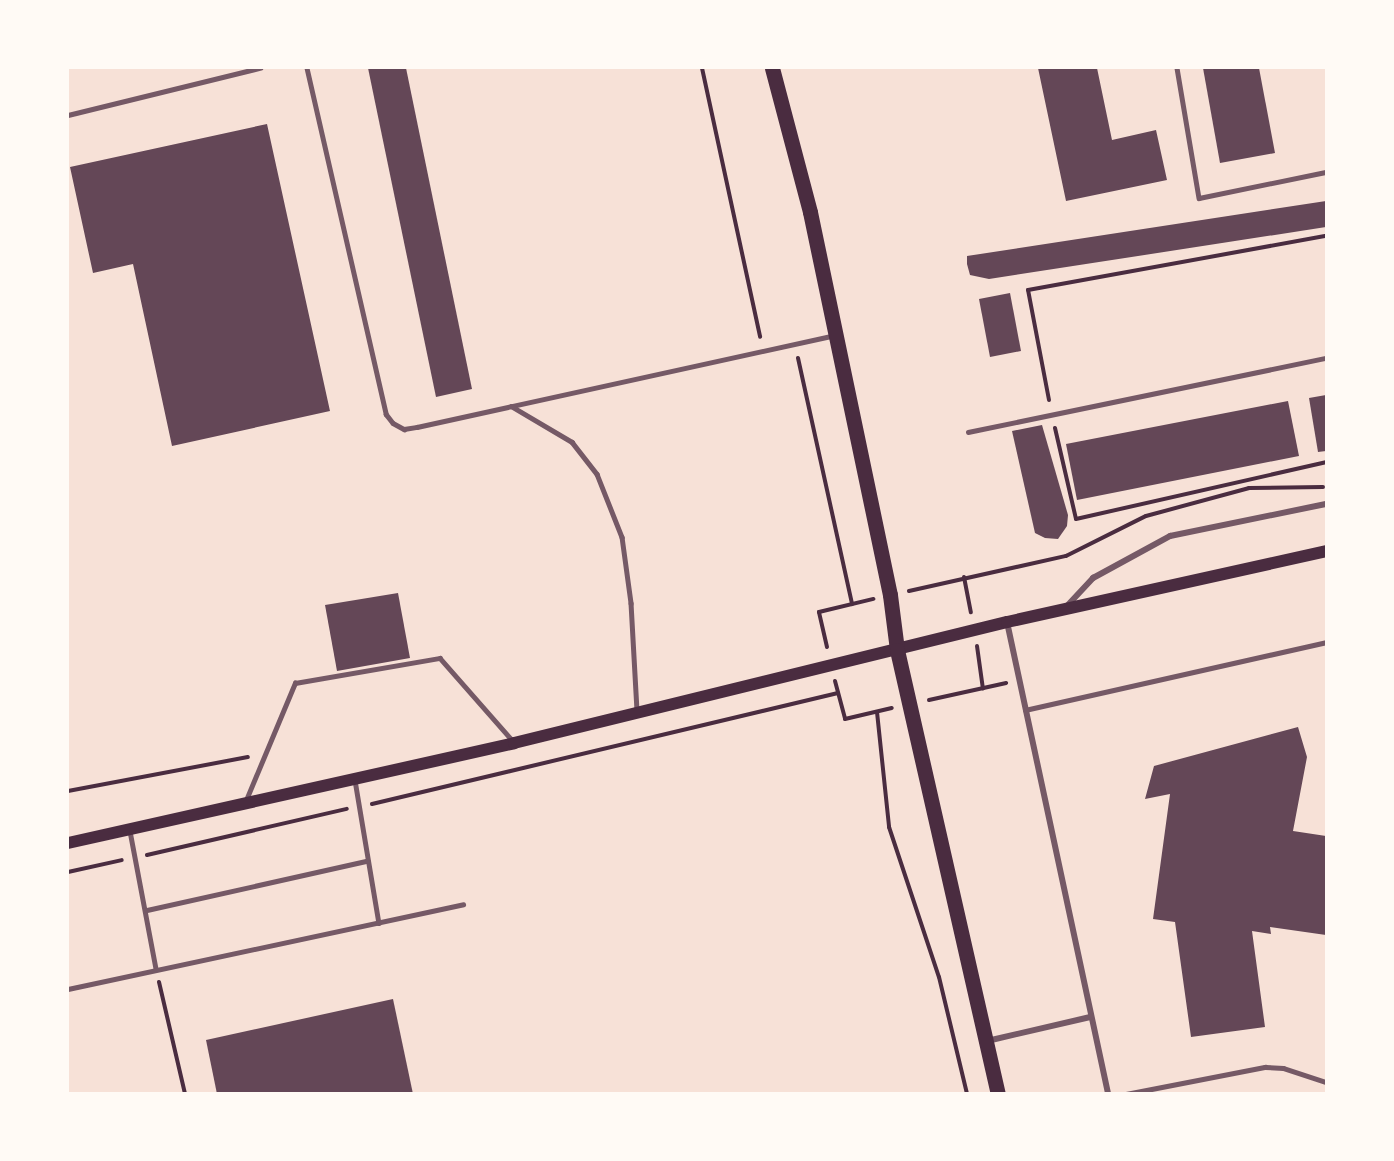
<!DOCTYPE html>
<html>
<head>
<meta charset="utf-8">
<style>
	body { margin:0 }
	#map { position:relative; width:1394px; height:1161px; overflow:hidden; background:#f7e1d7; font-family:Barlow,sans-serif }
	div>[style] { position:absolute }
	.building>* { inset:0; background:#644757 }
	.path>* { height:4px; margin:-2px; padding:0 2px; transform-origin:2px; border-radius:2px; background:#4a2c40 }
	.service>* { height:4.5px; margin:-2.25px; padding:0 2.25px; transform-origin:2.25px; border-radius:2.25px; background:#755966 }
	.minor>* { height:6px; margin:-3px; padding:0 3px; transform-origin:3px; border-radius:3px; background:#755966 }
	.secondary>* { height:12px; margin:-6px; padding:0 6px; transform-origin:6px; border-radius:6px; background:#4a2c40 }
	.primary>* { height:15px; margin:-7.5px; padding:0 7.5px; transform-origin:7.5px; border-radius:7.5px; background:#4a2c40 }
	span { translate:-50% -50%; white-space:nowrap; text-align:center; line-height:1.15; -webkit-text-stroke:4.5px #fffaf5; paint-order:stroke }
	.frame { position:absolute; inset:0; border:69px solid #fffaf5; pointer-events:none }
</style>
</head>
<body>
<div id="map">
	<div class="building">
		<i style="clip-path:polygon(368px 68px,406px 68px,472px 389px,436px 397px)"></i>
		<i style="clip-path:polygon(1038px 68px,1097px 68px,1112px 140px,1156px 130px,1167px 180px,1066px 201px)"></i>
		<i style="clip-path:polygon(1203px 68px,1259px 68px,1275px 153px,1220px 163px)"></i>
		<i style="clip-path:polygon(267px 124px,330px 411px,172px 446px,133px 264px,93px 273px,70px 167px)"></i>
		<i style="clip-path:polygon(1326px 201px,1326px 227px,989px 279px,970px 275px,967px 264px,967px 256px)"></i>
		<i style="clip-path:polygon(1010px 293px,1021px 351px,990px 357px,979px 299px)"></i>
		<i style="clip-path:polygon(1326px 395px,1326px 451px,1318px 452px,1309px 398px)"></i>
		<i style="clip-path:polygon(1288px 401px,1299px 456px,1077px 500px,1066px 444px)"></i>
		<i style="clip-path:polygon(1042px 425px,1068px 515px,1067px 526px,1058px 539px,1045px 538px,1035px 533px,1012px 431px)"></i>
		<i style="clip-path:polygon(398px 593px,410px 658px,337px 671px,325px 605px)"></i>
		<i style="clip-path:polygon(1298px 727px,1307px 757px,1293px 831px,1326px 836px,1326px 935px,1270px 927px,1271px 934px,1252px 931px,1265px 1027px,1191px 1037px,1175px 922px,1153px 919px,1170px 794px,1145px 799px,1154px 766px)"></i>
		<i style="clip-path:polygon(393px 999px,413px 1094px,217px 1094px,206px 1040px)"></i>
	</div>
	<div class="path">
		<i style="left:702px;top:68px;width:275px;rotate:77.8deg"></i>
		<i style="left:798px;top:358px;width:252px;rotate:77.6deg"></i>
		<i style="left:1049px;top:400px;width:112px;rotate:-100.8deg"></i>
		<i style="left:1028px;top:290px;width:303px;rotate:-10.3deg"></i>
		<i style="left:1055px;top:428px;width:93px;rotate:77deg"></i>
		<i style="left:1076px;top:519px;width:256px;rotate:-12.8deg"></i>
		<i style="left:964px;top:577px;width:36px;rotate:79deg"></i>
		<i style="left:909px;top:591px;width:161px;rotate:-12.6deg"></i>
		<i style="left:1066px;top:556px;width:89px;rotate:-26.6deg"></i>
		<i style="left:1146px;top:516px;width:107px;rotate:-15.2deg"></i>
		<i style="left:1249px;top:488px;width:74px;rotate:-0.8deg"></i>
		<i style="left:977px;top:646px;width:43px;rotate:82.1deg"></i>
		<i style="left:827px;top:647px;width:36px;rotate:-103deg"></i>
		<i style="left:819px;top:612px;width:56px;rotate:-13.5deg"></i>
		<i style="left:835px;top:681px;width:39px;rotate:75deg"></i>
		<i style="left:845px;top:719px;width:48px;rotate:-13.2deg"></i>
		<i style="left:929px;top:700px;width:79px;rotate:-12.4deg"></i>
		<i style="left:877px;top:712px;width:116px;rotate:84deg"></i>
		<i style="left:889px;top:827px;width:158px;rotate:71.6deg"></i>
		<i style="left:939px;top:977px;width:120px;rotate:76.5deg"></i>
		<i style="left:68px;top:791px;width:183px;rotate:-10.7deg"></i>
		<i style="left:372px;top:804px;width:479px;rotate:-13.4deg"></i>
		<i style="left:147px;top:855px;width:205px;rotate:-13deg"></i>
		<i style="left:68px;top:872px;width:55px;rotate:-12.5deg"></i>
		<i style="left:159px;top:982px;width:115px;rotate:76.9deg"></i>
	</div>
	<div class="service">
		<i style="left:307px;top:68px;width:355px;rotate:77.1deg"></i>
		<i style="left:386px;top:414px;width:11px;rotate:52deg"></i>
		<i style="left:393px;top:423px;width:13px;rotate:29deg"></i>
		<i style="left:404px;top:429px;width:13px;rotate:-9deg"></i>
		<i style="left:417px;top:427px;width:427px;rotate:-12.4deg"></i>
		<i style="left:1177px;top:68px;width:132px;rotate:80.4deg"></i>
		<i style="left:1199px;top:198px;width:130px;rotate:-11.6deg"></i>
		<i style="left:68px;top:115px;width:198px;rotate:-13.8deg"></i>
		<i style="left:511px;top:406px;width:71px;rotate:30.5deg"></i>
		<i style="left:572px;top:442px;width:41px;rotate:52deg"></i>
		<i style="left:597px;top:474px;width:68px;rotate:68.4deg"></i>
		<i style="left:622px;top:537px;width:67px;rotate:82.2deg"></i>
		<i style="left:631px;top:603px;width:108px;rotate:86.8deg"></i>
		<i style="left:968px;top:432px;width:366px;rotate:-11.7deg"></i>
		<i style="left:1025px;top:710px;width:309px;rotate:-12.7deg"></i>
		<i style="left:355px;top:780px;width:145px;rotate:80.5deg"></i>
		<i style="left:246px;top:800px;width:127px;rotate:-67.3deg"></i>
		<i style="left:295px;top:683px;width:147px;rotate:-9.8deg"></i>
		<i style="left:440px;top:658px;width:111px;rotate:48.7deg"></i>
		<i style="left:130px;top:831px;width:140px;rotate:79.3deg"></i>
		<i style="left:147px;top:910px;width:225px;rotate:-12.6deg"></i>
		<i style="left:68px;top:989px;width:404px;rotate:-12.1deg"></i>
		<i style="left:1126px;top:1094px;width:142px;rotate:-11deg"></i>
		<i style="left:1265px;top:1067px;width:18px;rotate:3deg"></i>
		<i style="left:1283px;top:1068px;width:45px;rotate:18deg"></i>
	</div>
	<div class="minor">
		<i style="left:1066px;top:607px;width:40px;rotate:-47deg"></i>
		<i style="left:1093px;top:578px;width:88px;rotate:-28.6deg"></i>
		<i style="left:1170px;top:536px;width:159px;rotate:-11.6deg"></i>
		<i style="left:1007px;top:622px;width:483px;rotate:77.9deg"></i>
		<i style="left:987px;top:1041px;width:106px;rotate:-13.1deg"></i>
	</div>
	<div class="secondary">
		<i style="left:68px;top:843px;width:457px;rotate:-12.6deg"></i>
		<i style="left:514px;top:743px;width:508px;rotate:-13.79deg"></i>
		<i style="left:1007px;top:622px;width:327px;rotate:-12.5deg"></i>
	</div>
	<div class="primary">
		<i style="left:772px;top:68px;width:149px;rotate:75.2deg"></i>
		<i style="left:810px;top:212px;width:391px;rotate:78.2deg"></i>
		<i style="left:890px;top:595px;width:55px;rotate:82.7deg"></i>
		<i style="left:897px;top:650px;width:455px;rotate:77.2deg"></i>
	</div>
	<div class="frame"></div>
</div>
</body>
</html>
